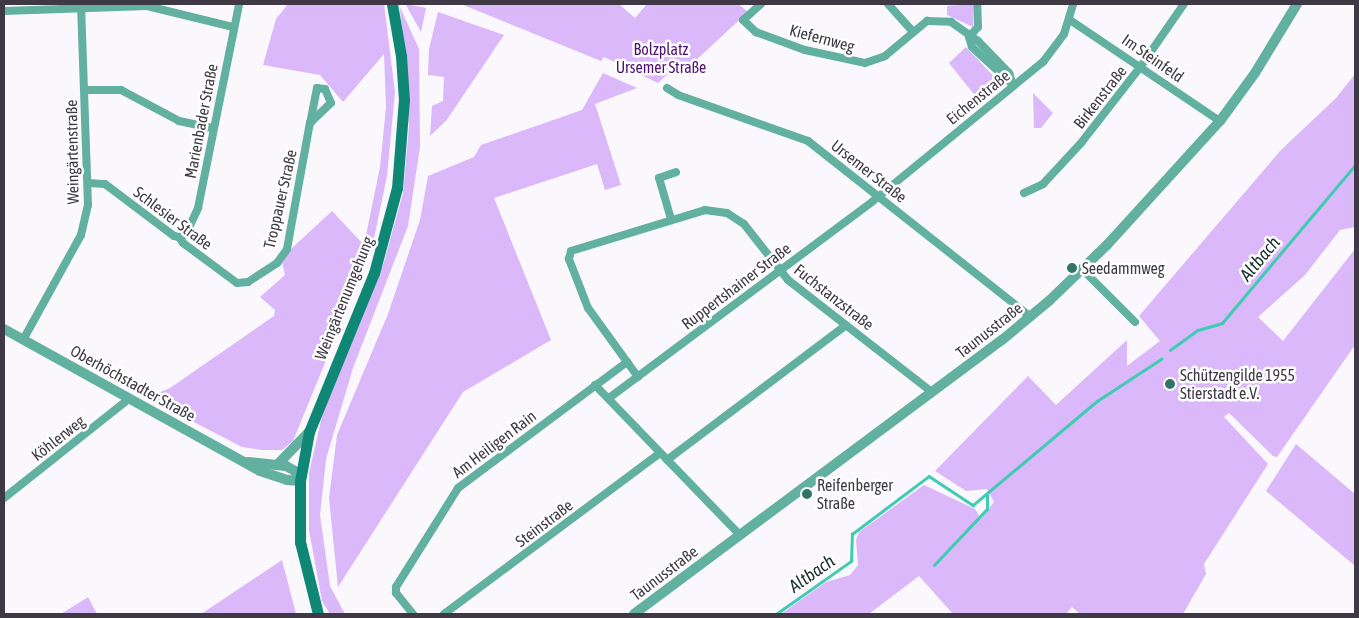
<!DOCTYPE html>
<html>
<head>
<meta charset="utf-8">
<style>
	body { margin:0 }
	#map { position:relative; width:1359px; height:618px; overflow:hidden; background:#faf7fd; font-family:"Asap Condensed",sans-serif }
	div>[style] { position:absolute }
	.green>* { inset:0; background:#dbb8fa }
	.stream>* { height:2.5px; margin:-1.25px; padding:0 1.25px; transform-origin:1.25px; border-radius:1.25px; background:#40cbb3 }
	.minor>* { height:8px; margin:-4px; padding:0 4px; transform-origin:4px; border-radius:4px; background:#61b0a0 }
	.tertiary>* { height:10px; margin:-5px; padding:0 5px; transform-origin:5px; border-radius:5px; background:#61b0a0 }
	.secondary>* { height:11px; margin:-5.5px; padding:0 5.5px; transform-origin:5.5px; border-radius:5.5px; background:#0f8775 }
	.dots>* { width:14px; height:14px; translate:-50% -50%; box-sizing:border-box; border:2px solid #fff; border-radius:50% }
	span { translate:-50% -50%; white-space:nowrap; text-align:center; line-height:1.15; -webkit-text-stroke:5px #fff; paint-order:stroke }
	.street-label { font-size:16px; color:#3f3945 }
	.park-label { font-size:16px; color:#4e1171 }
	.poi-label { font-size:16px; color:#3f3945 }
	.left { translate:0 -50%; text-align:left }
	.water-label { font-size:18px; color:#182f2a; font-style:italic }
	.frame { position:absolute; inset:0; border:5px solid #3f3945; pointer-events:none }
</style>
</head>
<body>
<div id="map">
	<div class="green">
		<i style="clip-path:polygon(288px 4px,384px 4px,395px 92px,387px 176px,372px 248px,293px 441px,282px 450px,262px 450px,242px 447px,157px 403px,153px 395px,170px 388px,274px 316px,275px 310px,260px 297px,285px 275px,282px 262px,291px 249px,332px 211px,364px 245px,380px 167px,386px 107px,384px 54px,343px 102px,320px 75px,263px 65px,276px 19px)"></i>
		<i style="clip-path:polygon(406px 4px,426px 8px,421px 32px,407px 7px)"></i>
		<i style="clip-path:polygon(461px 4px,619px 4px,635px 18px,647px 4px,738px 4px,748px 12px,694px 62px,690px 64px,686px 61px,674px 73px,668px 74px,658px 83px,604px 57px,601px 61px)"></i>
		<i style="clip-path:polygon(973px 4px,973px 27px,947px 15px,947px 6px)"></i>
		<i style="clip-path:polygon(400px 7px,419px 49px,420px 147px,408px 226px,353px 368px,326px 459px,320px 515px,330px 586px,345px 614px,330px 614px,322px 601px,309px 530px,309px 473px,324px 407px,384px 262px,403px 193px,409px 126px)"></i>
		<i style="clip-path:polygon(438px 12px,504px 35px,446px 121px,430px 136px,432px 106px,443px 101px,444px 77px,428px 75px,429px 49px)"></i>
		<i style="clip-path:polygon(966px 47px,999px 82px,1000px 87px,980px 102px,949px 63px)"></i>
		<i style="clip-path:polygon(603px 73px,637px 88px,595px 104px,621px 185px,605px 190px,597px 164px,494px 198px,551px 340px,463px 392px,338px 587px,329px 498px,337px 435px,388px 314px,420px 220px,428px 176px,474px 157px,481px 145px,582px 110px)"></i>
		<i style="clip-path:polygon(1355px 74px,1355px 227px,1340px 230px,1305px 275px,1258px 317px,1283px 341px,1355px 249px,1355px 345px,1277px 457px,1273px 456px,1229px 413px,1224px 417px,1268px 464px,1204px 564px,1206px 574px,1183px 614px,1080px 614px,1072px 607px,1066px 614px,953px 614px,919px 576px,869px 614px,781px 614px,826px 582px,850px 575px,858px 565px,856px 540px,859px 532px,924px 485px,975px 509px,981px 519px,994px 502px,987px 489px,966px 491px,935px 471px,1028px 376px,1056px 405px,1127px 340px,1127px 366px,1160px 341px,1139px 316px,1281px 150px,1336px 98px)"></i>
		<i style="clip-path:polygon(1033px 93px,1053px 113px,1041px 128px,1034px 128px)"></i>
		<i style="clip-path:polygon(1296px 444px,1355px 494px,1355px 566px,1266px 491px)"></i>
		<i style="clip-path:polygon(282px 560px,296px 614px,201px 614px)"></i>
		<i style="clip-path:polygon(88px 597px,97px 614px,61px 614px)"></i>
	</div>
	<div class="stream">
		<i style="left:1170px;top:350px;width:34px;rotate:-36deg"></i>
		<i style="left:1198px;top:330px;width:25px;rotate:-16deg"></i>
		<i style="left:1222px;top:323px;width:207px;rotate:-49.9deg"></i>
		<i style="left:934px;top:565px;width:77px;rotate:-46.6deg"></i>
		<i style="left:987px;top:509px;width:14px;rotate:-90deg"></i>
		<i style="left:776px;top:614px;width:92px;rotate:-35.2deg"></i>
		<i style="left:851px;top:561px;width:27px;rotate:-88deg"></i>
		<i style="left:852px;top:534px;width:96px;rotate:-37deg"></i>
		<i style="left:929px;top:476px;width:53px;rotate:33.4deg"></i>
		<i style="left:973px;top:505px;width:162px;rotate:-40deg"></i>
		<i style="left:1097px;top:401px;width:77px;rotate:-33.3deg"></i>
	</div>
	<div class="minor">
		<i style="left:761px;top:4px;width:24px;rotate:138deg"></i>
		<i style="left:743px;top:20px;width:18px;rotate:43deg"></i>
		<i style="left:756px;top:32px;width:52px;rotate:20.2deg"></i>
		<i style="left:805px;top:50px;width:61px;rotate:12.2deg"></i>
		<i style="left:865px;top:63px;width:21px;rotate:-19deg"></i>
		<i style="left:885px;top:56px;width:55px;rotate:-39.8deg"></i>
		<i style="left:927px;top:21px;width:24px;rotate:2deg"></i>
		<i style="left:951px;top:22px;width:33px;rotate:35deg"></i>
		<i style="left:978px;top:41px;width:45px;rotate:45.9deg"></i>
		<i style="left:1009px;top:73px;width:13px;rotate:72deg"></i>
		<i style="left:888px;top:4px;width:36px;rotate:48deg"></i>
		<i style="left:4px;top:11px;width:143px;rotate:-2deg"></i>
		<i style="left:147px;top:6px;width:89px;rotate:13.7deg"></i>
		<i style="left:1070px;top:20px;width:181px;rotate:34deg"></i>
		<i style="left:969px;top:37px;width:10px;rotate:73deg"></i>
		<i style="left:972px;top:47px;width:56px;rotate:42.8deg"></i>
		<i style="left:969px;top:37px;width:13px;rotate:-48deg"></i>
		<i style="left:978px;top:27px;width:23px;rotate:-92deg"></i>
		<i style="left:667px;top:88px;width:13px;rotate:32deg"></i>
		<i style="left:678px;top:95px;width:138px;rotate:19.5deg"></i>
		<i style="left:808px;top:141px;width:284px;rotate:38.3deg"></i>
		<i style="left:84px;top:90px;width:37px"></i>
		<i style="left:121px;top:90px;width:66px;rotate:28.1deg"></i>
		<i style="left:179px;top:121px;width:35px;rotate:12deg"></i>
		<i style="left:89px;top:183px;width:16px;rotate:4deg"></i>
		<i style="left:105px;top:184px;width:86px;rotate:37deg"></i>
		<i style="left:174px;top:236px;width:5px;rotate:11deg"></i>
		<i style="left:179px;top:237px;width:7px;rotate:56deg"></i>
		<i style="left:183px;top:243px;width:67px;rotate:36.5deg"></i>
		<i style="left:237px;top:283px;width:11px;rotate:-5deg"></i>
		<i style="left:248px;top:282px;width:35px;rotate:-33deg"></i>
		<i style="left:277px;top:263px;width:17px;rotate:-54deg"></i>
		<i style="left:287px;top:249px;width:128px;rotate:-79.7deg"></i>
		<i style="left:310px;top:123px;width:29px;rotate:-44deg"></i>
		<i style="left:331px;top:103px;width:15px;rotate:-113deg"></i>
		<i style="left:325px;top:89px;width:8px;rotate:-173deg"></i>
		<i style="left:317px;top:88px;width:36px;rotate:101deg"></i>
		<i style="left:1024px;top:193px;width:21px;rotate:-25deg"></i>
		<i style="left:1043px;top:184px;width:56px;rotate:-47.2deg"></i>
		<i style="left:1081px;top:143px;width:98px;rotate:-52.1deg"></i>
		<i style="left:1141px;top:66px;width:75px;rotate:-55.3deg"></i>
		<i style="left:671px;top:219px;width:43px;rotate:-106.3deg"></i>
		<i style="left:659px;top:178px;width:18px;rotate:-19deg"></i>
		<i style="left:179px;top:237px;width:8px;rotate:-23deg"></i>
		<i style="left:186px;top:234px;width:29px;rotate:-65deg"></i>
		<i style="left:198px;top:208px;width:208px;rotate:-78.6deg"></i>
		<i style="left:1082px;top:269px;width:75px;rotate:45deg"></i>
		<i style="left:23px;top:340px;width:120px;rotate:-61.1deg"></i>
		<i style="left:81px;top:235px;width:31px;rotate:-77deg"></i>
		<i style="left:88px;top:205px;width:198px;rotate:-92deg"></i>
		<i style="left:638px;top:377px;width:85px;rotate:-125.9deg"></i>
		<i style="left:588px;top:308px;width:53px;rotate:-111.2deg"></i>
		<i style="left:569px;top:259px;width:8px;rotate:-76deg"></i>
		<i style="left:571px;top:251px;width:140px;rotate:-17deg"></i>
		<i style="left:705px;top:210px;width:22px;rotate:8deg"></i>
		<i style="left:727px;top:213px;width:20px;rotate:33deg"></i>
		<i style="left:744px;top:224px;width:71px;rotate:51.8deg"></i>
		<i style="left:788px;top:280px;width:182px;rotate:37.9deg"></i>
		<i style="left:595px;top:385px;width:209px;rotate:46deg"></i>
		<i style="left:609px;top:398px;width:329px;rotate:-36.7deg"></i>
		<i style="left:873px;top:201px;width:220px;rotate:-39.3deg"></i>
		<i style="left:1043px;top:62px;width:35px;rotate:-53deg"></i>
		<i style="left:1064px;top:34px;width:31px;rotate:-73deg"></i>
		<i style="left:667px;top:460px;width:224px;rotate:-37deg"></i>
		<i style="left:4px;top:498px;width:159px;rotate:-38.4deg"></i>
		<i style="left:413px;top:614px;width:27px;rotate:-129deg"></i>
		<i style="left:396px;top:593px;width:6px;rotate:-90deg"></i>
		<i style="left:396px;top:587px;width:117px;rotate:-57.9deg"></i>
		<i style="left:458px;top:488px;width:211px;rotate:-36.7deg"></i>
		<i style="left:444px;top:614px;width:269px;rotate:-36.7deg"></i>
	</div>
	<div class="tertiary">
		<i style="left:4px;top:329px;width:293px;rotate:29deg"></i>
		<i style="left:260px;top:471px;width:28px;rotate:18deg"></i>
		<i style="left:287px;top:480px;width:13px;rotate:4deg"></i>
		<i style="left:300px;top:481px;width:11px;rotate:-117deg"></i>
		<i style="left:295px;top:471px;width:10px;rotate:-151deg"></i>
		<i style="left:286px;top:466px;width:38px;rotate:-174deg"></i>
		<i style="left:277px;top:465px;width:46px;rotate:-45.9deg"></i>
		<i style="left:634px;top:614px;width:459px;rotate:-36.7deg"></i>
		<i style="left:1002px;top:340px;width:62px;rotate:-39.8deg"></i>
		<i style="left:1050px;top:300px;width:79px;rotate:-44deg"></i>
		<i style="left:1107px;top:245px;width:168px;rotate:-47.7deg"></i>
		<i style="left:1220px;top:121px;width:59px;rotate:-53.9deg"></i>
		<i style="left:1255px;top:73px;width:81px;rotate:-58.7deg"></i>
	</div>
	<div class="secondary">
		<i style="left:318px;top:614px;width:74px;rotate:-104deg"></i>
		<i style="left:300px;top:542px;width:61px;rotate:-90deg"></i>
		<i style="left:300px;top:481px;width:50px;rotate:-79.6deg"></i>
		<i style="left:309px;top:432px;width:172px;rotate:-67.8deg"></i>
		<i style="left:374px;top:273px;width:88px;rotate:-74.9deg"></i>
		<i style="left:397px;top:188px;width:88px;rotate:-85.5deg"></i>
		<i style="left:404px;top:100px;width:44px;rotate:-93.9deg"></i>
		<i style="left:401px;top:56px;width:53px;rotate:-99.8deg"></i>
	</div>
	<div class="dots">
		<i style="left:1072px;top:268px;background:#317568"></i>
		<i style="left:1170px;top:384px;background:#317568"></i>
		<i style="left:807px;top:494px;background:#317568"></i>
	</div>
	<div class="street-label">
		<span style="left:822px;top:38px;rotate:15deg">Kiefernweg</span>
		<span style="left:1153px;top:58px;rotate:35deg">Im Steinfeld</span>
		<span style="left:978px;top:97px;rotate:-39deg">Eichenstraße</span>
		<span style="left:1100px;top:97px;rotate:-52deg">Birkenstraße</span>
		<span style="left:201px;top:121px;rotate:-79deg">Marienbader Straße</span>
		<span style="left:72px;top:152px;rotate:-91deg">Weingärtenstraße</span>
		<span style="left:869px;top:171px;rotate:38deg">Ursemer Straße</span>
		<span style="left:280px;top:199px;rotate:-77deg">Troppauer Straße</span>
		<span style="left:173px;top:218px;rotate:37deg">Schlesier Straße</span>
		<span style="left:736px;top:286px;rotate:-37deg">Ruppertshainer Straße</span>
		<span style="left:834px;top:297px;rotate:38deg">Fuchstanzstraße</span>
		<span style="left:344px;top:298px;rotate:-68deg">Weingärtenumgehung</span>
		<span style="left:989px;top:330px;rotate:-38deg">Taunusstraße</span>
		<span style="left:133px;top:383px;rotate:29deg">Oberhöchstadter Straße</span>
		<span style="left:58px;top:438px;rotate:-38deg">Köhlerweg</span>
		<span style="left:494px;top:444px;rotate:-37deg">Am Heiligen Rain</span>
		<span style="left:544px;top:523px;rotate:-37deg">Steinstraße</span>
		<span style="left:664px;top:573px;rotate:-37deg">Taunusstraße</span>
	</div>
	<div class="park-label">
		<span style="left:661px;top:58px">Bolzplatz<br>Ursemer Straße</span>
	</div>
	<div class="poi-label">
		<span class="left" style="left:1082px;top:268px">Seedammweg</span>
		<span class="left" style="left:1180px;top:384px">Schützengilde 1955<br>Stierstadt e.V.</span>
		<span class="left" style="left:817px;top:494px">Reifenberger<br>Straße</span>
	</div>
	<div class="water-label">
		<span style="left:1260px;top:259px;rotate:-50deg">Altbach</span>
		<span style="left:812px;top:574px;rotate:-35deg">Altbach</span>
	</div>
	<div class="frame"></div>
</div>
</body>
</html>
